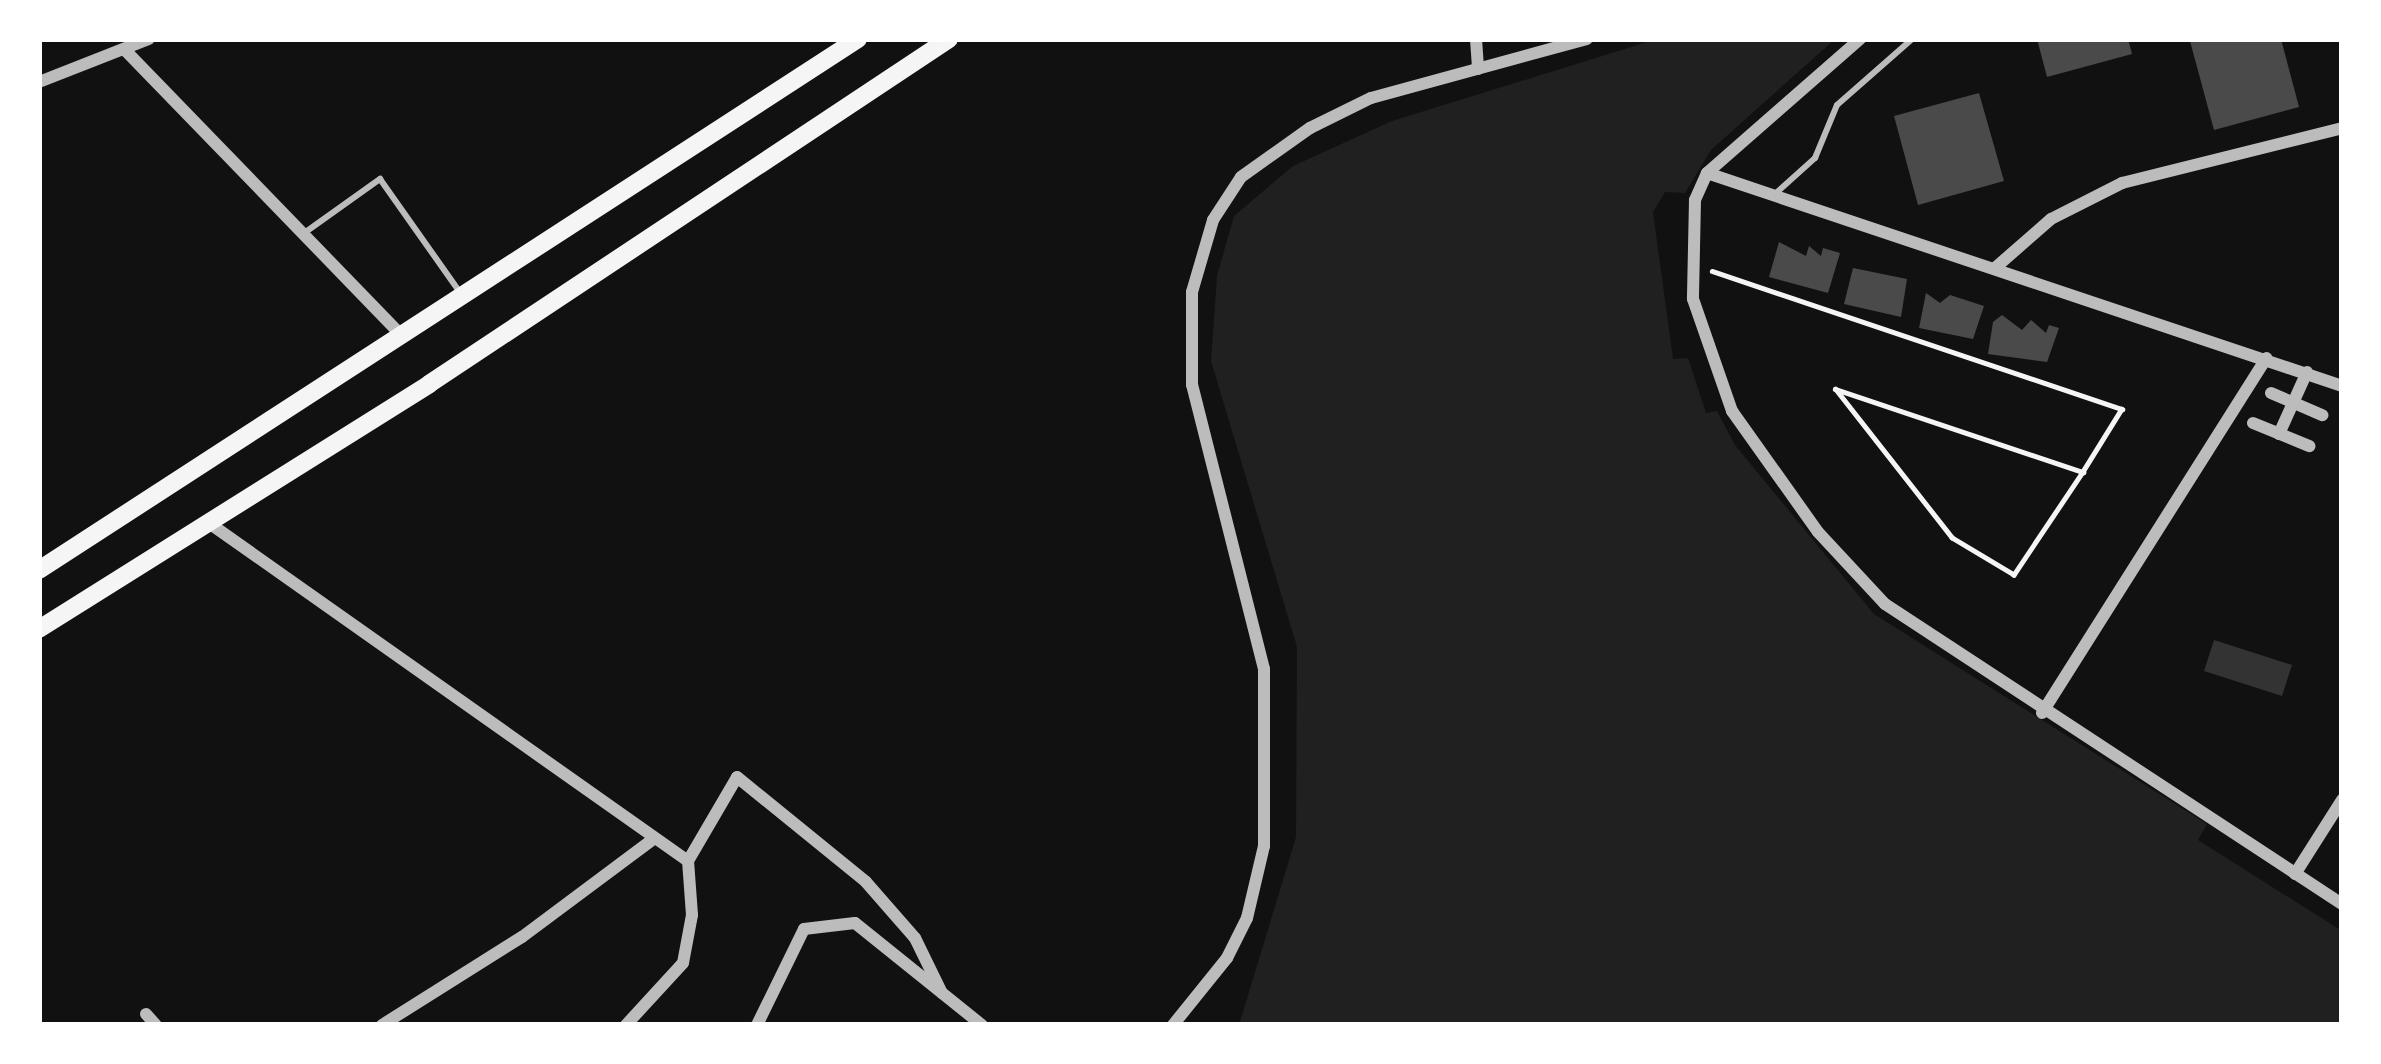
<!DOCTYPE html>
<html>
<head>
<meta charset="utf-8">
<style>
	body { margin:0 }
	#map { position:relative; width:2381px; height:1064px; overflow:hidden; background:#111; font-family:Lato,sans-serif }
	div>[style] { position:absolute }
	.green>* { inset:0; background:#202020 }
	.water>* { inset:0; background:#333 }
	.building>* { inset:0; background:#4a4a4a }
	.path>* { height:4.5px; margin:-2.25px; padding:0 2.25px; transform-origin:2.25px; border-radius:2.25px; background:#f5f5f5 }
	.service>* { height:6px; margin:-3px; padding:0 3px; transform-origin:3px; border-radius:3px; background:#bcbcbc }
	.minor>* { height:12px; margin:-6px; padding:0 6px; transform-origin:6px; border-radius:6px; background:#bcbcbc }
	.primary>* { height:18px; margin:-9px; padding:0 9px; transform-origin:9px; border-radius:9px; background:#f5f5f5 }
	span { translate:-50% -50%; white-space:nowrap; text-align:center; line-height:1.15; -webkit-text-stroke:9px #fff; paint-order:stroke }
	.frame { position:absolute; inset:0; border:42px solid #fff; pointer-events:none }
</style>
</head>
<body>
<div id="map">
	<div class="green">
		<i style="clip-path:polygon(1657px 39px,1835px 39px,1711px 150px,1685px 193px,1665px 192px,1653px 212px,1673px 359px,1688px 358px,1706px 413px,1717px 411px,1735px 445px,1874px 614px,2207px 824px,2198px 840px,2342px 931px,2342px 1025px,1239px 1025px,1296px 837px,1297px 647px,1211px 361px,1217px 276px,1234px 216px,1293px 166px,1392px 121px)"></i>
	</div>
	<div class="water">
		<i style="clip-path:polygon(2214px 640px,2292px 665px,2282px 696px,2204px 671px)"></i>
	</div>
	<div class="building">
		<i style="clip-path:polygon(2037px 39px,2128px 39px,2132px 54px,2047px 77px)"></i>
		<i style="clip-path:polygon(2281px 39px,2299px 107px,2214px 130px,2190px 41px)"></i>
		<i style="clip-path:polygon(1979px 93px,2004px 181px,1918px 205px,1894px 116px)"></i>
		<i style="clip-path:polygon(1779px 242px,1806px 256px,1809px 246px,1821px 256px,1823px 248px,1840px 253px,1828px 293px,1769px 277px)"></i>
		<i style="clip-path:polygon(1853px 268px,1907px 279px,1901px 317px,1844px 304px)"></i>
		<i style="clip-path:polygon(1926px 293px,1940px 303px,1950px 295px,1984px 306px,1973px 339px,1919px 328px)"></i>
		<i style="clip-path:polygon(2002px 315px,2022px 330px,2031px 320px,2046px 333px,2049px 325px,2059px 328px,2047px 362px,1988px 354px,1993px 322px)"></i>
	</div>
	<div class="path">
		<i style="left:1712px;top:271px;width:433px;rotate:18.6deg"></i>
		<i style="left:2122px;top:409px;width:74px;rotate:121.8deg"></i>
		<i style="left:2083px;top:472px;width:124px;rotate:123.8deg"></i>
		<i style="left:2014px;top:575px;width:72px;rotate:-149.2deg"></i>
		<i style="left:1952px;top:538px;width:189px;rotate:-128.1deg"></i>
		<i style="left:1835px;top:389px;width:262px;rotate:18.5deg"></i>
	</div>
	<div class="service">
		<i style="left:1775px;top:194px;width:54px;rotate:-42deg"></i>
		<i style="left:1815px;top:158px;width:57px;rotate:-67.5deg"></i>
		<i style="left:1837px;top:105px;width:100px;rotate:-41.3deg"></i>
		<i style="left:307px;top:231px;width:90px;rotate:-35.5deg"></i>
		<i style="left:380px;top:179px;width:141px;rotate:54.8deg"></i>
	</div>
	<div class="minor">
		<i style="left:1476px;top:39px;width:30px;rotate:86deg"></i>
		<i style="left:1860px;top:39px;width:203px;rotate:138.8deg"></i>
		<i style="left:1707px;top:173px;width:30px;rotate:114deg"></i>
		<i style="left:1695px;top:200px;width:99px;rotate:91.2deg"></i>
		<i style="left:1693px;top:299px;width:119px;rotate:70.8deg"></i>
		<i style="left:1732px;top:411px;width:148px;rotate:54.6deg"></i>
		<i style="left:1818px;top:532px;width:98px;rotate:47.1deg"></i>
		<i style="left:1885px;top:604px;width:547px;rotate:33.28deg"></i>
		<i style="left:124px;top:49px;width:401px;rotate:45.9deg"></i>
		<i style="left:39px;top:82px;width:118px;rotate:-21.4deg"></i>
		<i style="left:1707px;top:173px;width:670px;rotate:18.54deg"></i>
		<i style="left:1995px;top:268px;width:74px;rotate:-41.2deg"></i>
		<i style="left:2051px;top:219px;width:80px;rotate:-26.9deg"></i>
		<i style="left:2122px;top:183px;width:227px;rotate:-14deg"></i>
		<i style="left:2271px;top:393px;width:56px;rotate:23.3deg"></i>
		<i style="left:2253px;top:423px;width:61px;rotate:22.3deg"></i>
		<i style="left:2279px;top:434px;width:68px;rotate:-65.7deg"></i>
		<i style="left:209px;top:523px;width:586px;rotate:35.21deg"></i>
		<i style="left:2042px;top:713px;width:420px;rotate:-57.7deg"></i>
		<i style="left:2295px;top:874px;width:88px;rotate:-57.6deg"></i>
		<i style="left:146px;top:1014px;width:15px;rotate:48deg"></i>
		<i style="left:382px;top:1025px;width:165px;rotate:-32.2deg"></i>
		<i style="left:522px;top:937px;width:162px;rotate:-36.7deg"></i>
		<i style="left:626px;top:1025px;width:84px;rotate:-47.4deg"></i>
		<i style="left:683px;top:963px;width:49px;rotate:-79.4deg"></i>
		<i style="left:692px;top:915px;width:54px;rotate:-94.2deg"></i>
		<i style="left:688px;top:861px;width:97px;rotate:-59.7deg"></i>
		<i style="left:737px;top:777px;width:166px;rotate:39.1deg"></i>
		<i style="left:866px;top:882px;width:74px;rotate:48.8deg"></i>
		<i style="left:915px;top:938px;width:61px;rotate:63.9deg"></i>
		<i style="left:757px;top:1025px;width:107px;rotate:-63.9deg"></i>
		<i style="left:804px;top:929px;width:51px;rotate:-6.7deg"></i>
		<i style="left:855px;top:923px;width:163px;rotate:38.8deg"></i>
		<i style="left:1173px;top:1025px;width:86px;rotate:-51.1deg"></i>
		<i style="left:1227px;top:958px;width:45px;rotate:-63.4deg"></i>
		<i style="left:1247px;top:918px;width:74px;rotate:-76.7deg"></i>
		<i style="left:1264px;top:846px;width:177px;rotate:-90deg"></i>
		<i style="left:1264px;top:669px;width:293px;rotate:-104.2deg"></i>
		<i style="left:1192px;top:385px;width:93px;rotate:-90deg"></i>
		<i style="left:1192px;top:292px;width:75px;rotate:-73.7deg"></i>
		<i style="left:1213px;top:220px;width:51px;rotate:-56.9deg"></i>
		<i style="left:1241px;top:177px;width:85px;rotate:-35.4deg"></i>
		<i style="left:1310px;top:128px;width:68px;rotate:-26.2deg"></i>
		<i style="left:1371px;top:98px;width:224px;rotate:-15.3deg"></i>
	</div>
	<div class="primary">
		<i style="left:39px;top:570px;width:976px;rotate:-32.96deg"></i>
		<i style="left:39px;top:629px;width:461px;rotate:-32.1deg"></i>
		<i style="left:429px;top:384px;width:624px;rotate:-33.56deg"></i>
	</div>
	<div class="frame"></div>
</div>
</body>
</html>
